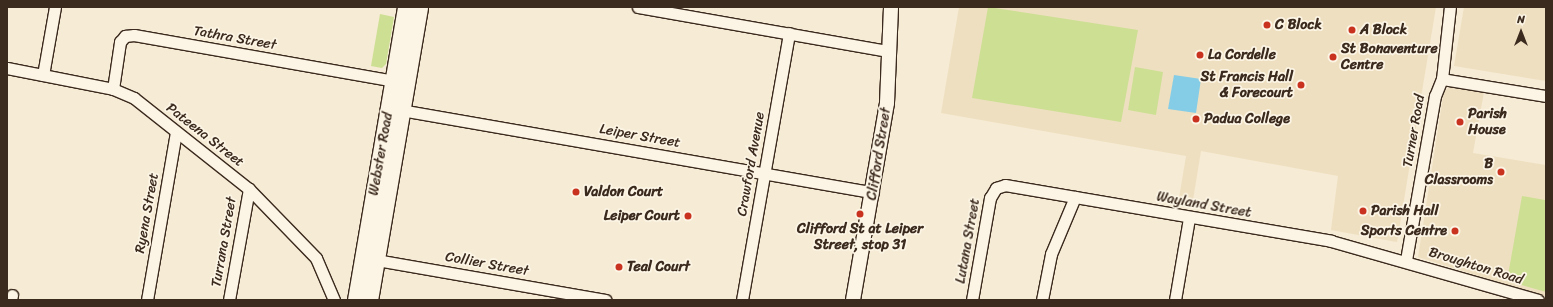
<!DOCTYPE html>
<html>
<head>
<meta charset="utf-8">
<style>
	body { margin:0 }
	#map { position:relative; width:1553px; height:307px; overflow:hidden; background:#f6ebd4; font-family:Sriracha,sans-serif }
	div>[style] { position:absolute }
	.built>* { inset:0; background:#eedfc0 }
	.green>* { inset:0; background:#cddf93 }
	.water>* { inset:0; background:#85cde6 }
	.roads { filter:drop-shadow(1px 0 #3b2a1e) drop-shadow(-1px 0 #3b2a1e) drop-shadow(0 1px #3b2a1e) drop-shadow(0 -1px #3b2a1e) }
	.minor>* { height:11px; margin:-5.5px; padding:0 5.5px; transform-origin:5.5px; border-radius:5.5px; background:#fcf5e5 }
	.tertiary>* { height:14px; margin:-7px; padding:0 7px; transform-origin:7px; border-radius:7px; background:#fcf5e5 }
	.primary>* { height:17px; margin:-8.5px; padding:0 8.5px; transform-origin:8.5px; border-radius:8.5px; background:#fcf5e5 }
	.dots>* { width:11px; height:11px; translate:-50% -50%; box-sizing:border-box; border:2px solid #fcf5e5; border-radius:50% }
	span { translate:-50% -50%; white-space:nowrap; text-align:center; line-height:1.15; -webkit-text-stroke:3.5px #fcf5e5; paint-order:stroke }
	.poi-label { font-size:14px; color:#3b2a1e; font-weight:700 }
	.left { translate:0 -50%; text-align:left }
	.right { translate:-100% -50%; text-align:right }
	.street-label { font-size:14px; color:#3b2a1e }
	.frame { position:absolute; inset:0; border:8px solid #3b2a1e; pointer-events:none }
	.north { position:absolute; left:1501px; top:12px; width:40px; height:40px; -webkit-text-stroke:3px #fcf5e5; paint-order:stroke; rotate:0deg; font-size:11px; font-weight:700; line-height:16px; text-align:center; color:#3b2a1e }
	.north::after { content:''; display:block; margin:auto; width:14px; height:18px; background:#3b2a1e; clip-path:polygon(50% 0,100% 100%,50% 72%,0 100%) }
</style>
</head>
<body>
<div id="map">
	<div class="built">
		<i style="clip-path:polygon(959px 7px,1436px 7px,1397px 242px,1331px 230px,1338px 176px,1201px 151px,1192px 206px,1178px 204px,1186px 156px,941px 113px)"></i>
		<i style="clip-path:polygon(1464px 7px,1546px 7px,1546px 81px,1454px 66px)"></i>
		<i style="clip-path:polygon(1450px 87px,1484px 92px,1473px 153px,1546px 165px,1546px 297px,1418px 257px,1444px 91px)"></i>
	</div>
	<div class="green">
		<i style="clip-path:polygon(988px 7px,1138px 30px,1121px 122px,972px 98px)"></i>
		<i style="clip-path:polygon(380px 14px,394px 17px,386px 64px,382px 68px,371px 66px)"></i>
		<i style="clip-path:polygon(1135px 67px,1163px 72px,1156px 115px,1128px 110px)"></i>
		<i style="clip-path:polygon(1546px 195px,1546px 292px,1507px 281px,1522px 196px,1545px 200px)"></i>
	</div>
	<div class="water">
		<i style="clip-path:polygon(1174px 75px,1201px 79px,1196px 113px,1168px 109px)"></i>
	</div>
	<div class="roads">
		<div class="minor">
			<i style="left:638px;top:7px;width:253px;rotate:10deg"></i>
			<i style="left:7px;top:68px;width:108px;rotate:11.2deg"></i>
			<i style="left:113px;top:89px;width:23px;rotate:23deg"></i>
			<i style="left:134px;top:98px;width:147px;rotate:38.4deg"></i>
			<i style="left:249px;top:189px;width:96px;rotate:45.8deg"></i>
			<i style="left:316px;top:258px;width:46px;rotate:66.8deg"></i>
			<i style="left:43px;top:75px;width:69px;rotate:-80deg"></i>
			<i style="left:1442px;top:79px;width:105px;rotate:9.3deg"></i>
			<i style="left:113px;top:89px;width:48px;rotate:-81.5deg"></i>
			<i style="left:120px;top:42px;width:8px;rotate:-50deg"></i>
			<i style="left:125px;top:36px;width:9px;rotate:-6deg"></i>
			<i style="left:134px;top:35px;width:264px;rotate:10deg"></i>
			<i style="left:401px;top:110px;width:479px;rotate:9.9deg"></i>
			<i style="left:371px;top:259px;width:238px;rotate:9.9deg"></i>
			<i style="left:1406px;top:260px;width:167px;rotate:-80deg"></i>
			<i style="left:1435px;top:96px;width:18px;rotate:-68deg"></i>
			<i style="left:1442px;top:79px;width:72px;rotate:-83.7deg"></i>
			<i style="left:11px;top:300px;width:5px;rotate:-79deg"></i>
			<i style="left:147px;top:300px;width:170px;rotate:-80.2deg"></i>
			<i style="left:229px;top:300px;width:113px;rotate:-79.8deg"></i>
			<i style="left:742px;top:300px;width:271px;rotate:-80deg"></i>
			<i style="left:972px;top:300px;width:104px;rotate:-80deg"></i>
			<i style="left:990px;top:198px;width:12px;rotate:-59deg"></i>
			<i style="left:996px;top:188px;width:9px;rotate:-18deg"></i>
			<i style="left:1005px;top:185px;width:331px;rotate:9.7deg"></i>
			<i style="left:1331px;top:241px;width:215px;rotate:15.9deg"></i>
			<i style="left:1042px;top:300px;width:47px;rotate:-78.9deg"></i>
			<i style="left:1051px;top:254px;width:62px;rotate:-67.2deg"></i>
			<i style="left:1175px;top:300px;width:83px;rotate:-80.3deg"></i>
		</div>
		<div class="tertiary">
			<i style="left:853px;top:300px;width:200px;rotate:-80.2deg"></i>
			<i style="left:887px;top:103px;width:96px;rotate:-87.6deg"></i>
		</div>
		<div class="primary">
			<i style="left:356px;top:300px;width:297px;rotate:-80.3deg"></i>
			<i style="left:369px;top:300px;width:297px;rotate:-80.3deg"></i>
		</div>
	</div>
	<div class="dots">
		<i style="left:1267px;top:25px;background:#c8321e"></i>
		<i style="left:1352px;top:30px;background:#c8321e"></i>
		<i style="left:1200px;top:55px;background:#c8321e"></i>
		<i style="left:1333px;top:57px;background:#c8321e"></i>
		<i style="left:1301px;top:85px;background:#c8321e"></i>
		<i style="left:1196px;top:119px;background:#c8321e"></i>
		<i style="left:1460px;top:122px;background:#c8321e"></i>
		<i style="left:1501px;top:172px;background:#c8321e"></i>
		<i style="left:576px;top:192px;background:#c8321e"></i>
		<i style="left:1363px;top:211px;background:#c8321e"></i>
		<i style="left:860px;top:214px;background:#c8321e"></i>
		<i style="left:688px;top:216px;background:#c8321e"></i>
		<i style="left:1455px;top:231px;background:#c8321e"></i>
		<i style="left:619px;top:267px;background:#c8321e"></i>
	</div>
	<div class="poi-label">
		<span class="left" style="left:1275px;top:25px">C Block</span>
		<span class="left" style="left:1360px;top:30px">A Block</span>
		<span class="left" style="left:1341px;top:57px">St Bonaventure<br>Centre</span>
		<span class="left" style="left:1208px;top:55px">La Cordelle</span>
		<span class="right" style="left:1293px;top:85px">St Francis Hall<br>&amp; Forecourt</span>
		<span class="left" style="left:1468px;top:122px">Parish<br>House</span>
		<span class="left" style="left:1204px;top:119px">Padua College</span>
		<span class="right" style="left:1493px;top:172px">B<br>Classrooms</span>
		<span class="left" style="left:584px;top:192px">Valdon Court</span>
		<span class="left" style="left:1371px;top:211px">Parish Hall</span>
		<span class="right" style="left:680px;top:216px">Leiper Court</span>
		<span style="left:860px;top:237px">Clifford St at Leiper<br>Street, stop 31</span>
		<span class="right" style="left:1447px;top:231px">Sports Centre</span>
		<span class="left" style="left:627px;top:267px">Teal Court</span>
	</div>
	<div class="street-label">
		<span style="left:235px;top:38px;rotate:10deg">Tathra Street</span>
		<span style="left:1414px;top:131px;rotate:-80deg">Turner Road</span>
		<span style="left:205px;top:135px;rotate:38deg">Pateena Street</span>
		<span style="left:640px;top:136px;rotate:10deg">Leiper Street</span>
		<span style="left:381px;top:154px;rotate:-80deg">Webster Road</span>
		<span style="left:879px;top:154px;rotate:-81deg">Clifford Street</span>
		<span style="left:751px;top:164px;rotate:-80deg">Crawford Avenue</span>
		<span style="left:1204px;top:205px;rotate:10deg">Wayland Street</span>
		<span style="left:147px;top:213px;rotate:-80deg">Ryena Street</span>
		<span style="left:968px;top:241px;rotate:-80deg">Lutana Street</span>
		<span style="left:224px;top:242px;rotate:-80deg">Turrana Street</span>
		<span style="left:487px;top:264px;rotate:10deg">Collier Street</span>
		<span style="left:1476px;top:266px;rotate:17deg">Broughton Road</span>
	</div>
	<div class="frame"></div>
	<div class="north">N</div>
</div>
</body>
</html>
